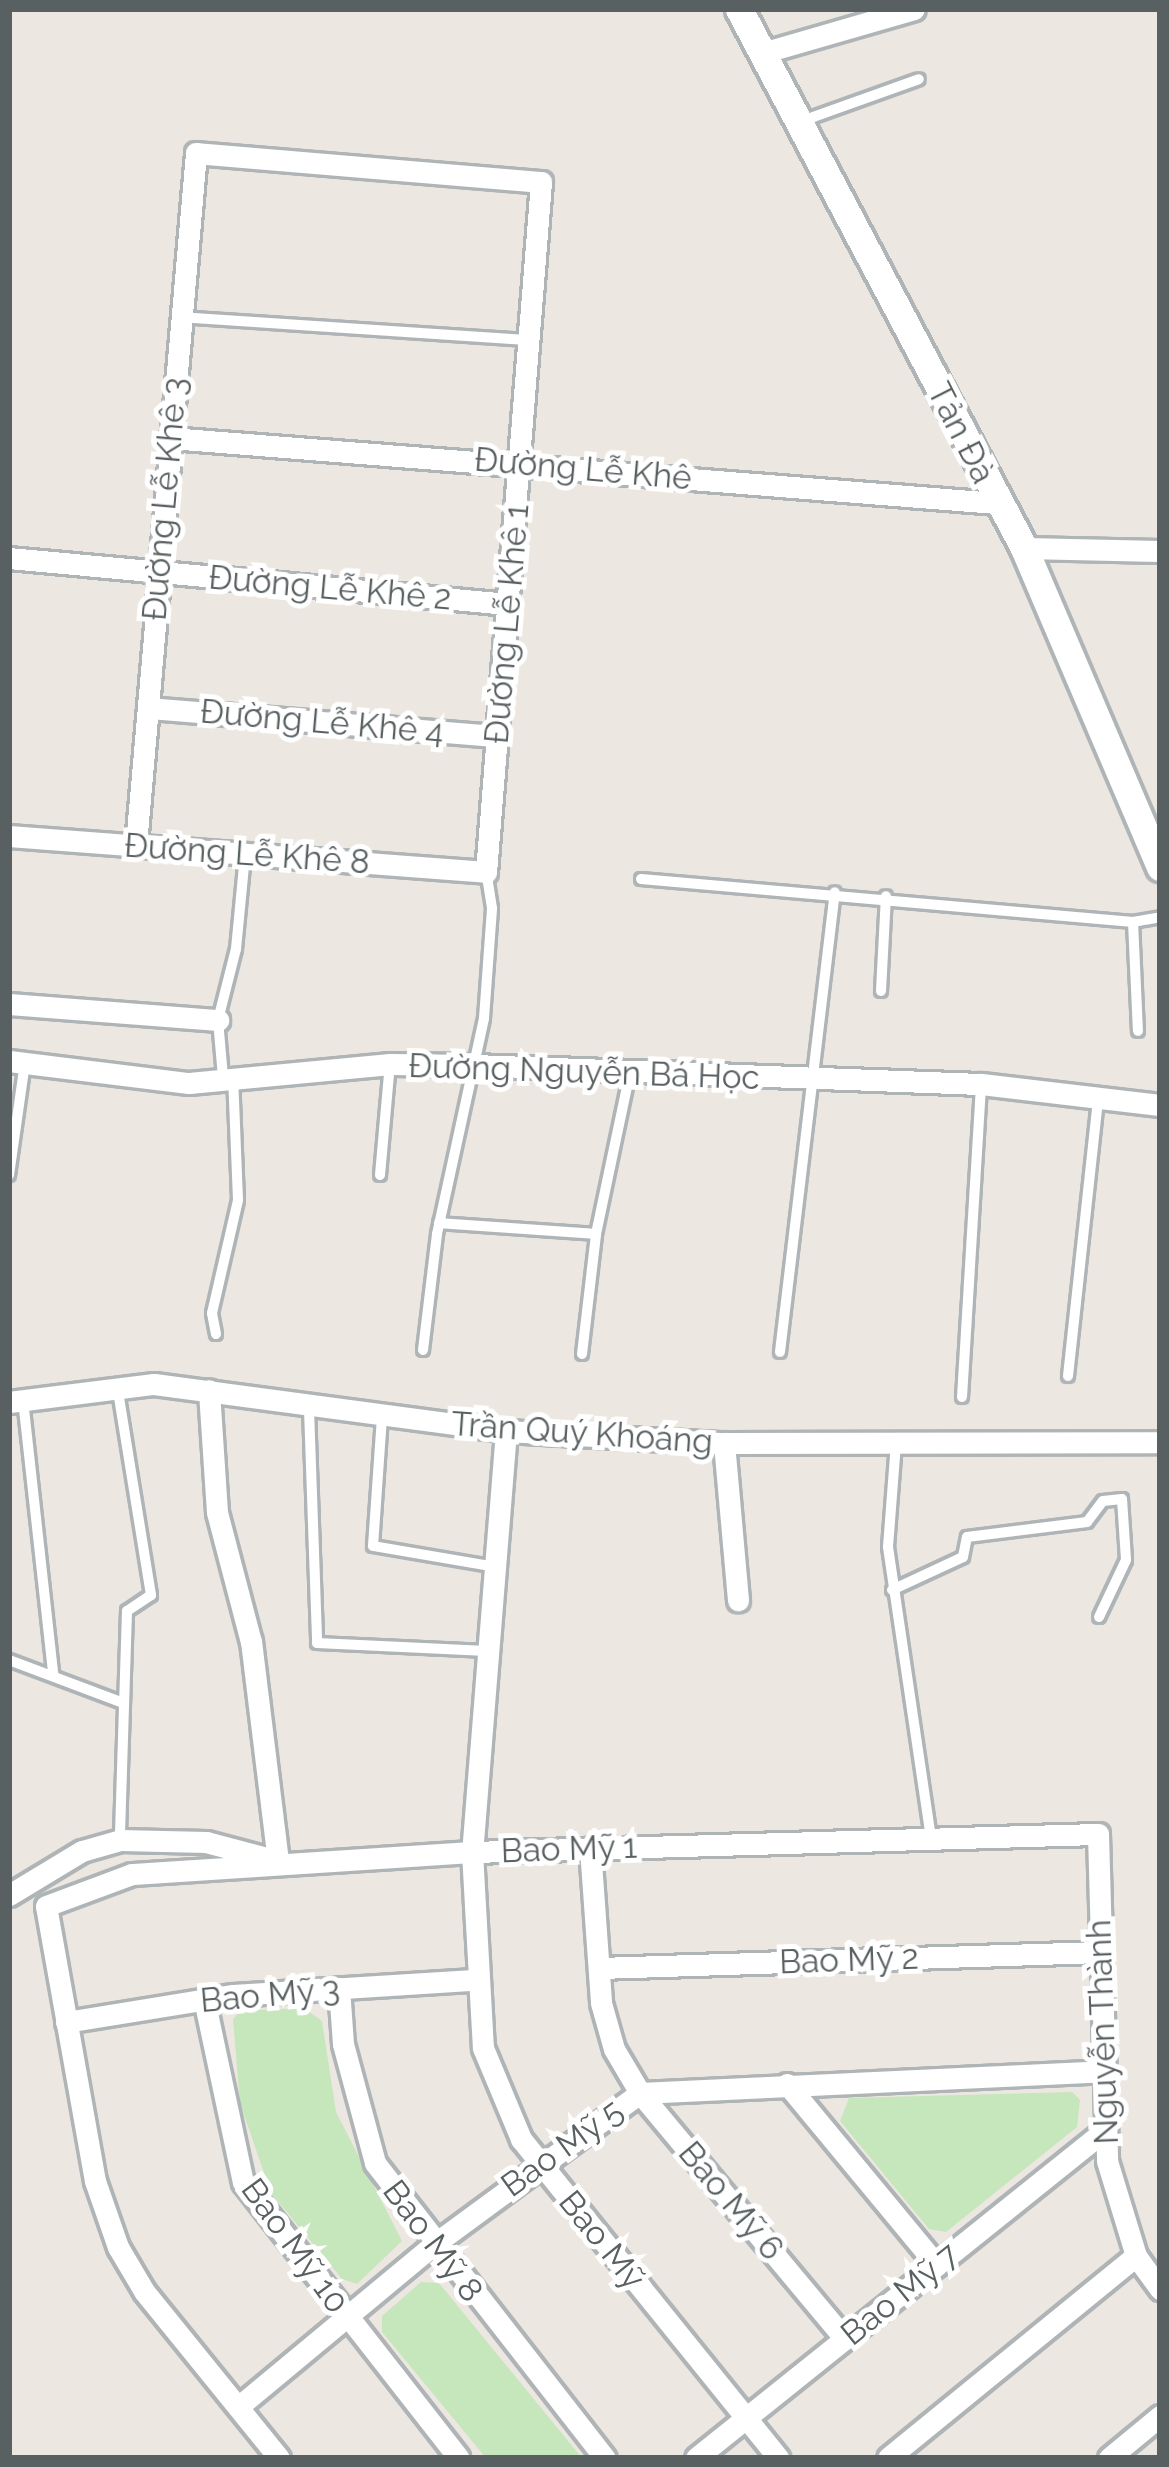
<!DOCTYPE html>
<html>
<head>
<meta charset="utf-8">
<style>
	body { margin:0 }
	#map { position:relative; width:1169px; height:2467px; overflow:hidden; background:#ede7e1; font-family:Raleway,sans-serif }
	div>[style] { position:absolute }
	.green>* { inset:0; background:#c6e6bc }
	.roads { filter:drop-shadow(3px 0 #afb4b7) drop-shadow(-3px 0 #afb4b7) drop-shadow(0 3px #afb4b7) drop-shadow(0 -3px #afb4b7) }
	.service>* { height:10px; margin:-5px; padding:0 5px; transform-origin:5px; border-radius:5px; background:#fff }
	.minor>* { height:21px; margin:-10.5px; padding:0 10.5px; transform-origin:10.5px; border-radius:10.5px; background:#fff }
	.secondary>* { height:27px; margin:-13.5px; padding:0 13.5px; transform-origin:13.5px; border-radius:13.5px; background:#fff }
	span { translate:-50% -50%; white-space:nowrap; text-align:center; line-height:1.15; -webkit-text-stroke:10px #fff; paint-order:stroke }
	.street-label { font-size:33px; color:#596062 }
	.frame { position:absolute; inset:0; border:12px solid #596062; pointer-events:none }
</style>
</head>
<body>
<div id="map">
	<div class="green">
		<i style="clip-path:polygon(304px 2008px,322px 2021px,336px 2112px,402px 2241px,357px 2284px,342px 2279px,271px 2193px,240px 2103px,233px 2019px,240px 2011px)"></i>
		<i style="clip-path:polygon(1072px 2092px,1080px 2100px,1077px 2127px,946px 2232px,929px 2229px,840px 2121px,849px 2098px)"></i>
		<i style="clip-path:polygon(421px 2282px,439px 2283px,582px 2458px,486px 2458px,382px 2332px,382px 2316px)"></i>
	</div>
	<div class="roads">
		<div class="service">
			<i style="left:802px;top:121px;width:124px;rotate:-19.7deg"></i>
			<i style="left:180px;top:317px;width:350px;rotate:3.8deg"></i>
			<i style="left:641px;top:879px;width:494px;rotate:5deg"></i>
			<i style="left:1133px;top:922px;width:27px;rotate:-10deg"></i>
			<i style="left:1133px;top:922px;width:109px;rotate:87.4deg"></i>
			<i style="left:881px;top:991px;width:95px;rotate:-87deg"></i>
			<i style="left:223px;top:1077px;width:57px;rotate:-95deg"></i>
			<i style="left:218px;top:1020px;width:73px;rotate:-75.8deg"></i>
			<i style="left:236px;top:949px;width:94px;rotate:-84.5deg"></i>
			<i style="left:9px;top:1175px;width:113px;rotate:-81.9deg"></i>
			<i style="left:380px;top:1175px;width:111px;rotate:-84.9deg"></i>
			<i style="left:439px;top:1223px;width:157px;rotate:4deg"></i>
			<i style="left:216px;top:1334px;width:21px;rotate:-101deg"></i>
			<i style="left:212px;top:1313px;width:116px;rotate:-77deg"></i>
			<i style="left:238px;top:1200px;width:123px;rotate:-92.3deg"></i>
			<i style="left:423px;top:1350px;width:117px;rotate:-83.1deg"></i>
			<i style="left:437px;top:1234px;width:221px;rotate:-77.7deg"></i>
			<i style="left:484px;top:1018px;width:110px;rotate:-85.8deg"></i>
			<i style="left:492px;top:908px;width:36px;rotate:-99deg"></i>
			<i style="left:780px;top:1352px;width:463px;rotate:-83.2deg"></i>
			<i style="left:582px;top:1354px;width:121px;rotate:-83.3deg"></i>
			<i style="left:596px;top:1234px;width:165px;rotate:-78.1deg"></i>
			<i style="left:1068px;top:1376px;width:279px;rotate:-83.8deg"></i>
			<i style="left:117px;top:1385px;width:213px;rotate:80.8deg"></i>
			<i style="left:151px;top:1595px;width:29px;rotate:146deg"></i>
			<i style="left:127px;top:1611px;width:229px;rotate:91.8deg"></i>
			<i style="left:962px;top:1397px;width:314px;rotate:-86.5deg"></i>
			<i style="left:23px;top:1400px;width:275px;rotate:83.7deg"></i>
			<i style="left:309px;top:1409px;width:234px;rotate:88deg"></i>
			<i style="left:317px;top:1643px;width:170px;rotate:2.7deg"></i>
			<i style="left:382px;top:1417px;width:129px;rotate:94deg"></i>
			<i style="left:373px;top:1546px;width:125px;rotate:9.7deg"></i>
			<i style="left:896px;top:1443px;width:104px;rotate:94.4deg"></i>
			<i style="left:888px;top:1547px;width:294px;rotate:81.6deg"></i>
			<i style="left:892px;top:1590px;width:78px;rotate:-24.9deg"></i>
			<i style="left:963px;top:1557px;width:20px;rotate:-79deg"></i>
			<i style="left:967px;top:1537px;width:121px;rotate:-7.1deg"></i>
			<i style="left:1087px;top:1522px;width:26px;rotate:-53deg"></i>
			<i style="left:1103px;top:1501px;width:19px;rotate:-6deg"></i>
			<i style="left:1122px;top:1499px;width:61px;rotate:86.2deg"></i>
			<i style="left:1126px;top:1560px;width:63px;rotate:115.3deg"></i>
			<i style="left:9px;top:1660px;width:120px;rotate:20.6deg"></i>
		</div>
		<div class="minor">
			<i style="left:762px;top:53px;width:158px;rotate:-16.1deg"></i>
			<i style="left:170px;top:438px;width:828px;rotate:4.5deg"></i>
			<i style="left:1024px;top:548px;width:136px;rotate:1.3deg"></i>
			<i style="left:9px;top:558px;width:501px;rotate:5.27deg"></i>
			<i style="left:148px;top:708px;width:350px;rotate:4.6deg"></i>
			<i style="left:9px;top:836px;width:478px;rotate:4.3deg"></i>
			<i style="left:486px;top:872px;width:692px;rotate:-85.44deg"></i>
			<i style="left:541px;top:182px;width:346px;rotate:-175.2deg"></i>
			<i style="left:196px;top:153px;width:695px;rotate:94.96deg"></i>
			<i style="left:9px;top:1004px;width:210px;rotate:4.4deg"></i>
			<i style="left:9px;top:1061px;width:181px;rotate:7deg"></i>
			<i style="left:189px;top:1083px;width:202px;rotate:-5.4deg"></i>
			<i style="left:390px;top:1064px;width:84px;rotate:0.7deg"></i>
			<i style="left:474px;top:1065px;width:507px;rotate:2.15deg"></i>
			<i style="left:981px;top:1084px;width:180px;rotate:6.7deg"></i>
			<i style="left:9px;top:1402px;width:146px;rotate:-7.1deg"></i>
			<i style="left:154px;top:1384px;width:355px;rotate:7.6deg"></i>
			<i style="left:506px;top:1431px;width:218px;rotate:3.2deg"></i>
			<i style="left:724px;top:1443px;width:436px;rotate:-0.1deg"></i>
			<i style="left:506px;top:1431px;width:422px;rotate:94.6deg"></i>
			<i style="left:472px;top:1852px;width:196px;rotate:86.8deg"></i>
			<i style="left:483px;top:2048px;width:99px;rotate:67.3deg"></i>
			<i style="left:521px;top:2139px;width:410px;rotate:51.1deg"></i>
			<i style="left:724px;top:1443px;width:158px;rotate:84.9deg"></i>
			<i style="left:590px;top:1848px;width:155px;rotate:85.9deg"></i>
			<i style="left:601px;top:2003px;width:48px;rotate:74.2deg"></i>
			<i style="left:614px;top:2049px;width:51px;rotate:59.4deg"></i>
			<i style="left:640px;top:2093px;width:320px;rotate:50.2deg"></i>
			<i style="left:9px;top:1895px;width:85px;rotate:-31.1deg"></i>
			<i style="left:82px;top:1851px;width:40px;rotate:-16deg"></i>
			<i style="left:120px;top:1840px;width:86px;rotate:1.3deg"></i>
			<i style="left:206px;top:1842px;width:74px;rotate:14.8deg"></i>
			<i style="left:278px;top:1861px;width:221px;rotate:-97deg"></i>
			<i style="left:251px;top:1642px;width:134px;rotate:-104.7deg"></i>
			<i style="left:217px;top:1512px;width:122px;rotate:-93.8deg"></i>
			<i style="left:599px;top:1968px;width:501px;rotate:-1.83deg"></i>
			<i style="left:339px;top:1988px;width:56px;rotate:85.9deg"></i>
			<i style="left:343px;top:2044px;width:123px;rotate:74.9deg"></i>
			<i style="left:375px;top:2163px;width:374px;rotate:52.1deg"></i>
			<i style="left:204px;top:1999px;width:187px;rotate:78deg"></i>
			<i style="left:243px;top:2182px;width:350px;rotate:52deg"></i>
			<i style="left:66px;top:2022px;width:169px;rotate:-9.2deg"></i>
			<i style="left:233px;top:1995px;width:241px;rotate:-3.6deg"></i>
			<i style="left:787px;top:2084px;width:235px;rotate:50.4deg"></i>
			<i style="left:238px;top:2407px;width:254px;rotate:-39.7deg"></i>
			<i style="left:433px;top:2245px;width:257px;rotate:-36.3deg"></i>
			<i style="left:640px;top:2093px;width:464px;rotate:-2.7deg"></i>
			<i style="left:279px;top:2458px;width:215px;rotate:-129deg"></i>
			<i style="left:144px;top:2291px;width:51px;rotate:-120.6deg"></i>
			<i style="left:118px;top:2247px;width:70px;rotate:-109.2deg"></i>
			<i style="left:95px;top:2181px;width:279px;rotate:-100.1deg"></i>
			<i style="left:46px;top:1906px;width:92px;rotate:-20.4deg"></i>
			<i style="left:132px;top:1874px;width:341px;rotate:-3.7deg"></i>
			<i style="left:472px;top:1852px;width:626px;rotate:-1.65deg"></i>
			<i style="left:1098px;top:1834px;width:327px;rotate:88.4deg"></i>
			<i style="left:1107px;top:2161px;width:99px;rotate:73deg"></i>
			<i style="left:1136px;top:2256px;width:41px;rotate:54deg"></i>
			<i style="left:696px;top:2458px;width:523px;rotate:-38.71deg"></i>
			<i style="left:888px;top:2458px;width:320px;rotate:-39.2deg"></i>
			<i style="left:1109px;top:2458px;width:66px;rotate:-39.5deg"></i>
		</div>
		<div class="secondary">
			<i style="left:739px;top:9px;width:610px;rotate:62.13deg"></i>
			<i style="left:1024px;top:548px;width:347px;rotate:66.9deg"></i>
		</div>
	</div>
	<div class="street-label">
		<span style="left:961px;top:433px;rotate:63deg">Tản Đà</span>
		<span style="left:583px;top:469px;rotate:5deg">Đường Lễ Khê</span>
		<span style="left:165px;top:499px;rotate:-85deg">Đường Lễ Khê 3</span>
		<span style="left:330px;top:588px;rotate:5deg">Đường Lễ Khê 2</span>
		<span style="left:507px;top:624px;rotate:-85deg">Đường Lễ Khê 1</span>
		<span style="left:322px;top:722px;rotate:5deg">Đường Lễ Khê 4</span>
		<span style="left:247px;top:854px;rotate:4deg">Đường Lễ Khê 8</span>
		<span style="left:584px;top:1072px;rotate:2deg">Đường Nguyễn Bá Học</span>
		<span style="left:582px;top:1433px;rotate:4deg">Trần Quý Khoáng</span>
		<span style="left:569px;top:1849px;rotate:-2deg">Bao Mỹ 1</span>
		<span style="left:849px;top:1960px;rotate:-2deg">Bao Mỹ 2</span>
		<span style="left:270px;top:1995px;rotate:-5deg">Bao Mỹ 3</span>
		<span style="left:1103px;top:2032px;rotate:-92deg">Nguyễn Thành</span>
		<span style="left:562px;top:2148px;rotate:-36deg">Bao Mỹ 5</span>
		<span style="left:731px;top:2201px;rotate:50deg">Bao Mỹ 6</span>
		<span style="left:602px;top:2240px;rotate:51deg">Bao Mỹ</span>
		<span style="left:433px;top:2241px;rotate:53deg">Bao Mỹ 8</span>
		<span style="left:295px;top:2246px;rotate:54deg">Bao Mỹ 10</span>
		<span style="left:900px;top:2294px;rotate:-39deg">Bao Mỹ 7</span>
	</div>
	<div class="frame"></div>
</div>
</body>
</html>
